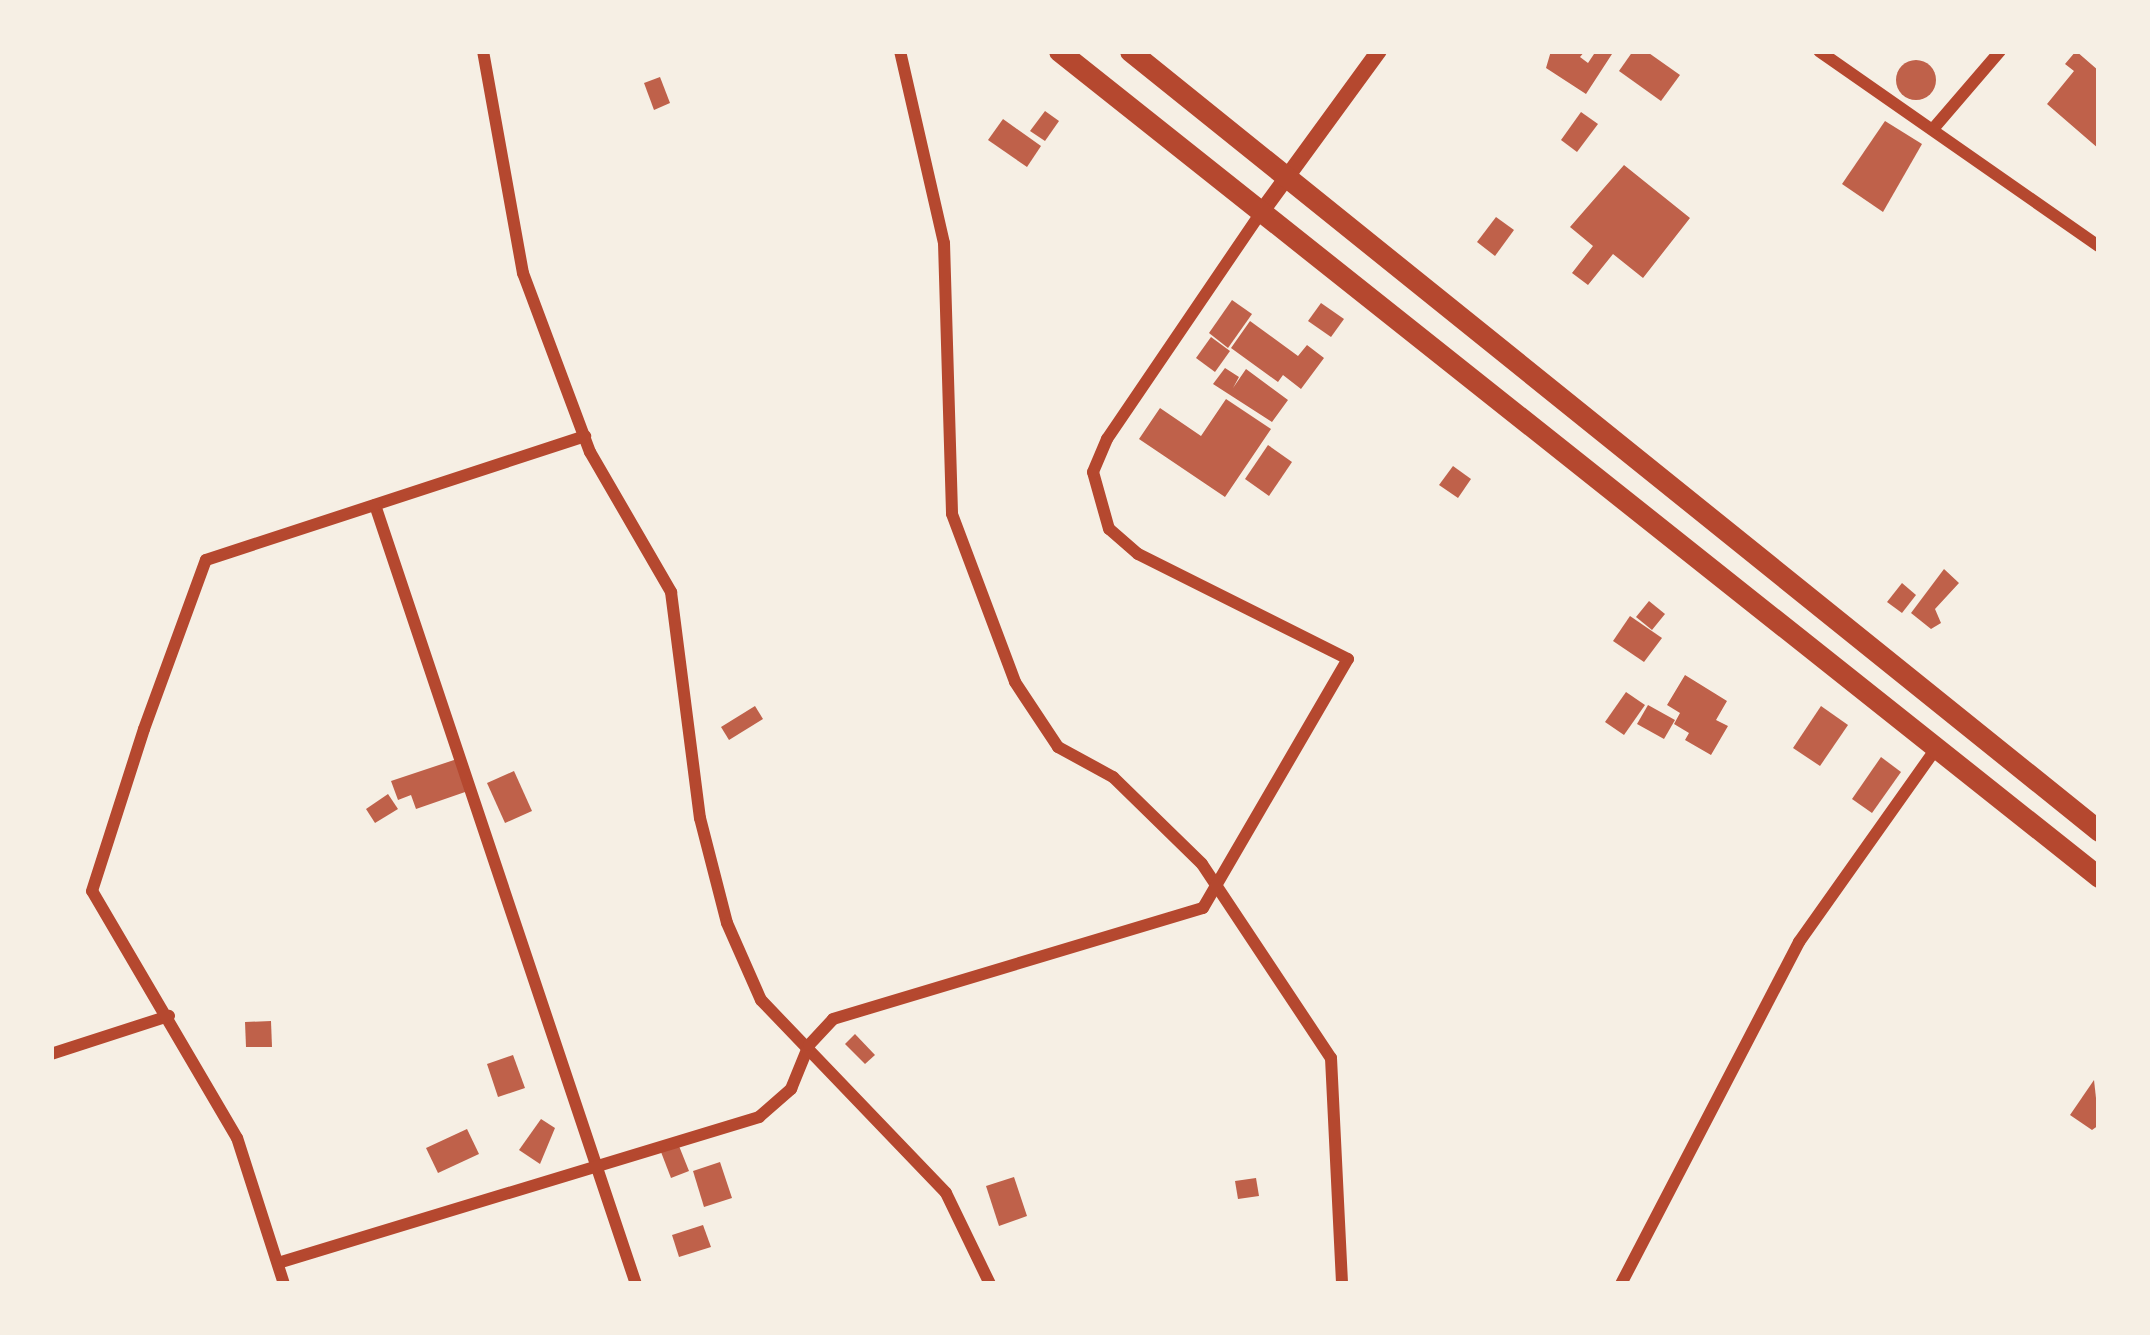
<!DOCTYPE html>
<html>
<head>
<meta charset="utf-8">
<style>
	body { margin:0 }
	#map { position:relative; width:2150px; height:1335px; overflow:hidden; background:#f6efe4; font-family:Rubik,sans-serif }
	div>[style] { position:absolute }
	.building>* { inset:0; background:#bf614a }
	.round { border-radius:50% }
	.minor>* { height:12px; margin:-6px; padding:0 6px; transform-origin:6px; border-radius:6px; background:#b5482f }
	.tertiary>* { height:16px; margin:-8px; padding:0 8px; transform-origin:8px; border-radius:8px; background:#b5482f }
	.trunk>* { height:21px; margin:-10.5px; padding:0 10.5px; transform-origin:10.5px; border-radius:10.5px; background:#b5482f }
	span { translate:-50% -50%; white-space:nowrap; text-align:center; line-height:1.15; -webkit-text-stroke:12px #f6efe4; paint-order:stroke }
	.frame { position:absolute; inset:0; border:54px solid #f6efe4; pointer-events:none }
</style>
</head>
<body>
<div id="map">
	<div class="building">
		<i style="clip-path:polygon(1551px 51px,1585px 51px,1580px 57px,1588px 63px,1596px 51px,1612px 54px,1586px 94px,1546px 68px)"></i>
		<i style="clip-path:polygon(1633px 51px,1646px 51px,1680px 75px,1661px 101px,1619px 71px)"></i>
		<i style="clip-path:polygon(2076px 51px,2099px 71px,2099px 149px,2047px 104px,2074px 71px,2065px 64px)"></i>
		<i class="round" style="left:1896px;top:60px;width:40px;height:40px"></i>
		<i style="clip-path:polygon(660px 77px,670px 103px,654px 110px,644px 83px)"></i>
		<i style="clip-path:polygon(1045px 111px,1059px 121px,1045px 141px,1030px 131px)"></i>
		<i style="clip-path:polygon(1581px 112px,1598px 124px,1577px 152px,1561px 140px)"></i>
		<i style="clip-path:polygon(1003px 119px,1041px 146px,1027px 167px,988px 140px)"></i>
		<i style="clip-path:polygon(1885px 121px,1922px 144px,1883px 212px,1842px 184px)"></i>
		<i style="clip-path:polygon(1624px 165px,1690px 218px,1643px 278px,1613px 254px,1588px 285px,1572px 273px,1593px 246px,1570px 227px)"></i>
		<i style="clip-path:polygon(1496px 217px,1514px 230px,1495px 256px,1477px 242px)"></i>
		<i style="clip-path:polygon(1232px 300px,1252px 314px,1228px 348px,1209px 333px)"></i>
		<i style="clip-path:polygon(1321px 303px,1344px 319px,1331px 337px,1308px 321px)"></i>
		<i style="clip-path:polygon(1250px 321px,1298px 356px,1307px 345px,1324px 358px,1301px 389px,1283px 375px,1278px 382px,1231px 348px)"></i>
		<i style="clip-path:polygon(1211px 337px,1230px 351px,1215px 372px,1196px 358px)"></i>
		<i style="clip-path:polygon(1225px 368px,1239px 377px,1233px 388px,1246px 369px,1288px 400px,1272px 422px,1213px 384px)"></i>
		<i style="clip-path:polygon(1226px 399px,1271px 429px,1225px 497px,1139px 439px,1160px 408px,1201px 436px)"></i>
		<i style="clip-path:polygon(1268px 445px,1292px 462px,1269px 496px,1245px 479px)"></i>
		<i style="clip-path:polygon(1453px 466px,1471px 479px,1458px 498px,1439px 485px)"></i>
		<i style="clip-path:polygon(1944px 569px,1959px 583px,1935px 609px,1941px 623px,1931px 629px,1911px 613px)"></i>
		<i style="clip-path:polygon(1902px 583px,1916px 595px,1902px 613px,1887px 602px)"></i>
		<i style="clip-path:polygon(1649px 601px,1665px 614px,1652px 630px,1636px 617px)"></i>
		<i style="clip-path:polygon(1630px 616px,1662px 638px,1644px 662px,1613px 641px)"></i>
		<i style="clip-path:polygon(1685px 675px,1727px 701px,1716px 720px,1728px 726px,1711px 755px,1685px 740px,1689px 733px,1674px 724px,1680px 713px,1667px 705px)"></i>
		<i style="clip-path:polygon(1626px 692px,1645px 705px,1624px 735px,1605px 722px)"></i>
		<i style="clip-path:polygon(1648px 705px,1675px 720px,1664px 739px,1637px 724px)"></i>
		<i style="clip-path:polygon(755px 706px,763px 719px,729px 740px,721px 727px)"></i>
		<i style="clip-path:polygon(1821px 706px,1848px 725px,1820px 766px,1793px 748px)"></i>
		<i style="clip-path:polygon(1881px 757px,1901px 772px,1872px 813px,1852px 799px)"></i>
		<i style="clip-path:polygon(457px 759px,468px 791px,416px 809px,411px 795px,398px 800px,391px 781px)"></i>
		<i style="clip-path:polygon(514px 771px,532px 811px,505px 823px,487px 783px)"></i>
		<i style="clip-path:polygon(388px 794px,398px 809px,375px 823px,366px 809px)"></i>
		<i style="clip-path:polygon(271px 1021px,272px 1047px,246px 1047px,245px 1022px)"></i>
		<i style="clip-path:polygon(855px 1034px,875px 1055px,865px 1064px,845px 1044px)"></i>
		<i style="clip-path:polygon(513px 1055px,525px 1088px,498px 1097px,487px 1064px)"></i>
		<i style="clip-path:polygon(2094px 1080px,2099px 1125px,2092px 1130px,2070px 1115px)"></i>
		<i style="clip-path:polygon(541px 1119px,555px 1128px,540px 1164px,519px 1150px)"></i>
		<i style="clip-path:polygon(467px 1129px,479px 1154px,438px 1173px,426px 1148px)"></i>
		<i style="clip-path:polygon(679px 1146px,689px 1171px,671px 1178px,661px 1152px)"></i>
		<i style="clip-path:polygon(720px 1162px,732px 1198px,704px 1207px,693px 1171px)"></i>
		<i style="clip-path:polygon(1014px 1177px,1027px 1216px,999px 1226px,986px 1186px)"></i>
		<i style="clip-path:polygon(1256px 1178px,1259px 1196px,1238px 1199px,1235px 1181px)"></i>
		<i style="clip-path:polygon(703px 1225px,711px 1247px,679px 1257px,672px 1235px)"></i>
	</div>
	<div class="minor">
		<i style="left:483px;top:51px;width:226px;rotate:79.8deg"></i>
		<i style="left:523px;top:273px;width:191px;rotate:69.5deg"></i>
		<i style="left:590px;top:452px;width:162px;rotate:59.9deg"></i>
		<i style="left:671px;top:592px;width:228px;rotate:82.7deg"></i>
		<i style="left:700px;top:818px;width:108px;rotate:75.6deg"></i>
		<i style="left:727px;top:923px;width:84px;rotate:66.2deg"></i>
		<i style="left:761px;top:1000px;width:267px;rotate:46.2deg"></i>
		<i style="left:946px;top:1193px;width:101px;rotate:64.2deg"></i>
		<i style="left:900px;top:51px;width:197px;rotate:77.1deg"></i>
		<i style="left:944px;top:243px;width:271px;rotate:88.3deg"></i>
		<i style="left:952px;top:514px;width:179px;rotate:69.4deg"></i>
		<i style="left:1015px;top:682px;width:78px;rotate:56.5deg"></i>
		<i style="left:1058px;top:747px;width:63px;rotate:28.6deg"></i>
		<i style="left:1113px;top:777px;width:124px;rotate:44.3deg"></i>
		<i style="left:1202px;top:864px;width:233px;rotate:56.4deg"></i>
		<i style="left:1331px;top:1058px;width:226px;rotate:87.2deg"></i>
		<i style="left:1819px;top:51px;width:341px;rotate:34.9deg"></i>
		<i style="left:1933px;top:129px;width:103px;rotate:-49.3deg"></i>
		<i style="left:375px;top:505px;width:822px;rotate:71.48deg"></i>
		<i style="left:51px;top:1054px;width:124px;rotate:-17.9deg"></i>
		<i style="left:278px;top:1263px;width:503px;rotate:-16.88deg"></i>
		<i style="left:759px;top:1117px;width:43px;rotate:-41.2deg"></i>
		<i style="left:791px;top:1089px;width:48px;rotate:-67.8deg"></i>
		<i style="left:809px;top:1045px;width:35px;rotate:-47deg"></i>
		<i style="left:833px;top:1019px;width:386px;rotate:-16.7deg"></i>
		<i style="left:1203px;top:908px;width:288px;rotate:-59.8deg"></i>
		<i style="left:1348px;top:659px;width:235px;rotate:-153.4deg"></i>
		<i style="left:1138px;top:554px;width:38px;rotate:-139deg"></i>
		<i style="left:1109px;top:529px;width:59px;rotate:-105.7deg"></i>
		<i style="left:1093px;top:472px;width:36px;rotate:-67deg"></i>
		<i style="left:1107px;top:439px;width:272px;rotate:-55.8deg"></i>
		<i style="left:284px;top:1284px;width:153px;rotate:-107.8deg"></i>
		<i style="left:237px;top:1138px;width:286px;rotate:-120.4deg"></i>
		<i style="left:92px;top:891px;width:170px;rotate:-72.2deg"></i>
		<i style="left:144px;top:729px;width:180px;rotate:-69.9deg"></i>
		<i style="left:206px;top:560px;width:399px;rotate:-18.1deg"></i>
		<i style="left:1621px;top:1284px;width:386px;rotate:-62.5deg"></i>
		<i style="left:1799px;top:942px;width:239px;rotate:-54.7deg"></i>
	</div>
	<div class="tertiary">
		<i style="left:1260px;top:214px;width:202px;rotate:-53.9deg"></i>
	</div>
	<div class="trunk">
		<i style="left:1059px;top:51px;width:1328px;rotate:38.46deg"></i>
		<i style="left:1130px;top:51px;width:1244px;rotate:38.83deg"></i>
	</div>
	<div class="frame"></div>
</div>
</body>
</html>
